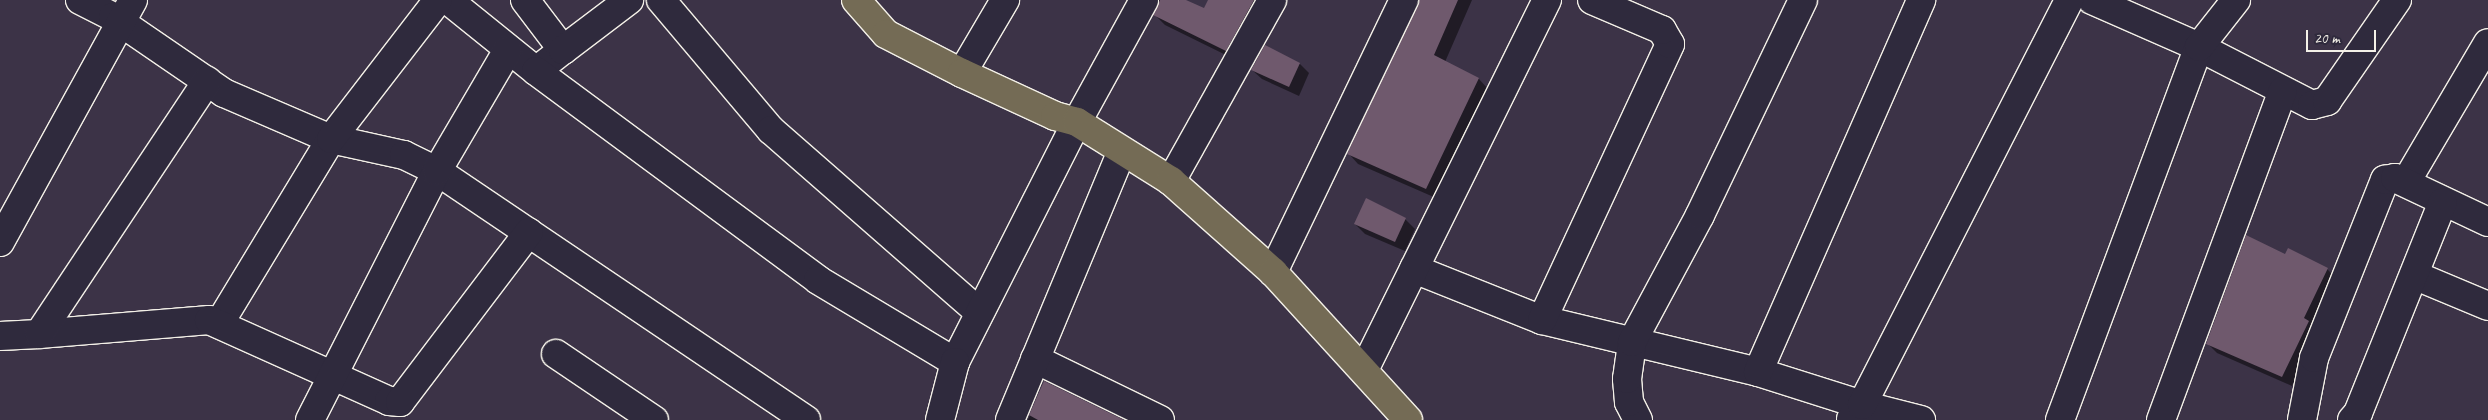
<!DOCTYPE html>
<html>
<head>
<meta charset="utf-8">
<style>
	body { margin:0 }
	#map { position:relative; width:2488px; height:420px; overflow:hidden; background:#3c3347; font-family:Caveat,sans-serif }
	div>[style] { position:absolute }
	.shadow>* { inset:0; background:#0007 }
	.building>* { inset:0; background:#6f596d }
	.roads { filter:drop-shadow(1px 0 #f4f1e8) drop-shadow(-1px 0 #f4f1e8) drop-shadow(0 1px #f4f1e8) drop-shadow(0 -1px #f4f1e8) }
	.minor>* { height:28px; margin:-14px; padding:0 14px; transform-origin:14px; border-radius:14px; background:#2f2a3d }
	.major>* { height:28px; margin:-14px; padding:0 14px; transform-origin:14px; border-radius:14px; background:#746b55 }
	span { translate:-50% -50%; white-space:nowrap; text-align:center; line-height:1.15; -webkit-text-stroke:4.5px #2f2a3d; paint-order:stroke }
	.scale { position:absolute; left:2306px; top:30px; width:70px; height:22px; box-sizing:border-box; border:2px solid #f4f1e8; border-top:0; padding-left:6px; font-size:15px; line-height:18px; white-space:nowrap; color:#f4f1e8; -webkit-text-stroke:4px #2f2a3d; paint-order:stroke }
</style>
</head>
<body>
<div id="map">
	<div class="shadow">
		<i style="clip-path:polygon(1158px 0,1183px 0,1204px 10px,1209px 0,1269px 0,1236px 60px,1165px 25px,1155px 15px)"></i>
		<i style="clip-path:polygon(1420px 0,1472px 0,1445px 62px,1479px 79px,1488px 89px,1436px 198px,1358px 164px,1349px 154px)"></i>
		<i style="clip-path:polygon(1300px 64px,1309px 73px,1299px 96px,1262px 79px,1252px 70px)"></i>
		<i style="clip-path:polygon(1405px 219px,1415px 229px,1405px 251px,1365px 234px,1355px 224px)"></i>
		<i style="clip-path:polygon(2286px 256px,2327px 269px,2337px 279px,2318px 331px,2292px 386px,2217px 353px,2207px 343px)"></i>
		<i style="clip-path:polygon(1044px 382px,1122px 420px,1028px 420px)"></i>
	</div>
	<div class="building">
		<i style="clip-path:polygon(1160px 0,1186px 0,1204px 8px,1208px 0,1254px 0,1226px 51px,1153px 15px)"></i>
		<i style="clip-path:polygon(1419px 0,1458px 0,1434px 55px,1479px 78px,1426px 189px,1347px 154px)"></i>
		<i style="clip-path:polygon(1265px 45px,1300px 63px,1289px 87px,1251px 70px)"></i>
		<i style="clip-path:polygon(1366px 198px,1406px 218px,1395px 242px,1354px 224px)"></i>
		<i style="clip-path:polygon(2246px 235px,2285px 254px,2288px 248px,2328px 268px,2304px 318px,2309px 321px,2282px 377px,2206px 344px)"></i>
		<i style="clip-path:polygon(1044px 381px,1124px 420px,1038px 420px,1029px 415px)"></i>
	</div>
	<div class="roads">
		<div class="minor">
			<i style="left:80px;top:0;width:37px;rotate:27deg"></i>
			<i style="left:113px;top:17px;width:135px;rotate:34.4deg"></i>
			<i style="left:224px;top:93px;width:116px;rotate:23.3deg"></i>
			<i style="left:331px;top:139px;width:75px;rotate:12.4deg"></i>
			<i style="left:404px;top:155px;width:37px;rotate:26deg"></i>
			<i style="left:437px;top:171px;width:445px;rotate:34deg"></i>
			<i style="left:448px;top:0;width:113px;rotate:38.9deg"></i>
			<i style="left:536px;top:71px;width:34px;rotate:-38deg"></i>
			<i style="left:525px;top:0;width:63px;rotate:52.8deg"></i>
			<i style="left:563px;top:50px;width:83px;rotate:-37.1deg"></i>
			<i style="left:661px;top:0;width:170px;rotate:49.8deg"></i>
			<i style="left:771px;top:130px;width:276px;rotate:41.2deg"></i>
			<i style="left:2092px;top:0;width:117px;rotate:23.7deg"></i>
			<i style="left:2199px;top:47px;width:127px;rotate:27.2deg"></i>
			<i style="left:2312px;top:105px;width:16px;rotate:-15deg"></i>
			<i style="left:2327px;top:101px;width:123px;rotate:-55.3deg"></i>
			<i style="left:536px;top:71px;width:351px;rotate:36.5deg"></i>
			<i style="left:818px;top:280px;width:160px;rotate:30.9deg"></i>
			<i style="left:955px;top:362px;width:269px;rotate:-63.1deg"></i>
			<i style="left:1077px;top:122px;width:139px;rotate:-61.2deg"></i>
			<i style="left:962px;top:73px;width:85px;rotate:-59.5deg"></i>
			<i style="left:1171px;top:181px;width:207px;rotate:-60.8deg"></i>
			<i style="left:2406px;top:182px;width:161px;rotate:-59.5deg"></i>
			<i style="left:0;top:242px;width:276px;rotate:-61.2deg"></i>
			<i style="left:1414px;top:269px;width:138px;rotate:21.7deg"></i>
			<i style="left:1542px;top:320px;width:222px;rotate:13.5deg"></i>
			<i style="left:1758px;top:372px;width:109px;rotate:17.6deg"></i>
			<i style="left:1862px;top:405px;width:61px;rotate:14.3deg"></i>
			<i style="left:1273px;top:272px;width:302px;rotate:-64.3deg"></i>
			<i style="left:2414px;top:275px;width:80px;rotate:22.7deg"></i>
			<i style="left:1542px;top:320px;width:304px;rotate:-65.1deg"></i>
			<i style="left:1670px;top:44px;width:16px;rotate:-120deg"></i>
			<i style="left:1662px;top:30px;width:76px;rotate:-156.8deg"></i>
			<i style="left:219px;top:324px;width:216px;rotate:-58.8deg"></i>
			<i style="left:331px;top:139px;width:175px;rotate:-52.4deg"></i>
			<i style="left:39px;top:334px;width:171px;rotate:-4.7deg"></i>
			<i style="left:209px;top:320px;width:197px;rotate:24.2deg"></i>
			<i style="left:389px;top:401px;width:11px;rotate:5deg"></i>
			<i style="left:400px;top:402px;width:213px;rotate:-52.8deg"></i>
			<i style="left:0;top:336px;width:39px;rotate:-3deg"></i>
			<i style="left:39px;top:334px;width:304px;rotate:-56.4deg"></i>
			<i style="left:556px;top:354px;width:118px;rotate:34deg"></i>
			<i style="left:1035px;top:359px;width:139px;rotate:26deg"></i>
			<i style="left:1364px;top:370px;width:413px;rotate:-63.7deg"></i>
			<i style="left:1758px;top:372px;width:406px;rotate:-66.3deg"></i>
			<i style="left:1851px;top:419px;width:18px;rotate:-52deg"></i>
			<i style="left:1862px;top:405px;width:455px;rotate:-62.9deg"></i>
			<i style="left:310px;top:420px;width:280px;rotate:-63deg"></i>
			<i style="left:437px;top:171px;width:140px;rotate:-59.6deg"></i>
			<i style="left:940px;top:420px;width:60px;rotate:-75.5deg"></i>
			<i style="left:1010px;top:420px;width:291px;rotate:-67.4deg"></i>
			<i style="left:1638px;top:420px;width:20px;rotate:-117deg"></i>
			<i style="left:1629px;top:402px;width:23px;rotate:-95deg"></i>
			<i style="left:1627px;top:379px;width:37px;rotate:-82deg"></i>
			<i style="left:1632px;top:342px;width:144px;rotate:-61.8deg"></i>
			<i style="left:1700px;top:215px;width:238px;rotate:-64.4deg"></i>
			<i style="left:2060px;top:420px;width:398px;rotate:-69.6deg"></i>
			<i style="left:2199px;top:47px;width:60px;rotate:-51.8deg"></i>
			<i style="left:2161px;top:420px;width:351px;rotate:-69.7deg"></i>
			<i style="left:2302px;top:420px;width:63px;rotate:-79deg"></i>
			<i style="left:2314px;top:358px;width:192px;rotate:-68.3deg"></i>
			<i style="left:2385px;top:180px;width:10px;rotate:-11deg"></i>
			<i style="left:2395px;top:178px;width:103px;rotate:25.3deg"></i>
			<i style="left:2352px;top:420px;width:9px;rotate:-49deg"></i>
			<i style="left:2358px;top:413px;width:227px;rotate:-68.1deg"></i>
		</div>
		<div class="major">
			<i style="left:856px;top:0;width:45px;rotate:48.6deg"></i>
			<i style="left:886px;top:34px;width:85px;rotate:27.2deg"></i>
			<i style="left:962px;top:73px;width:102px;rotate:24.8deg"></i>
			<i style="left:1055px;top:116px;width:23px;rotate:15deg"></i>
			<i style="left:1077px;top:122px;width:111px;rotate:32.1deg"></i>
			<i style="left:1171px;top:181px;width:137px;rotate:41.7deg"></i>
			<i style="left:1273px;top:272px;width:200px;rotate:47.6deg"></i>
		</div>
	</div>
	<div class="scale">20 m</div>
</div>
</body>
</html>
